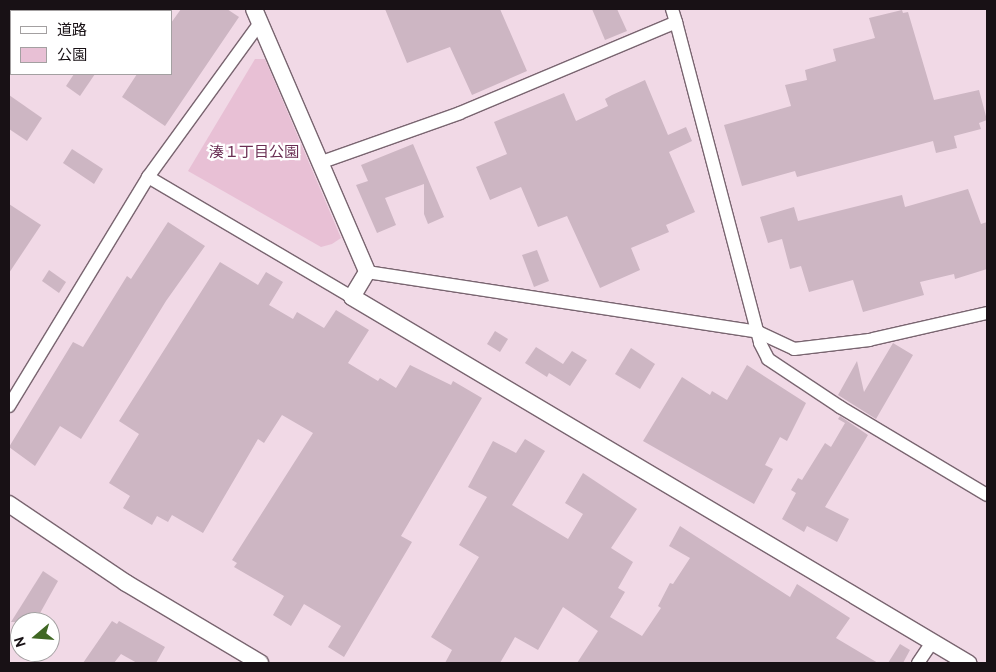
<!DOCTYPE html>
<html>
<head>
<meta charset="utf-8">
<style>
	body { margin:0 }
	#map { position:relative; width:996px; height:672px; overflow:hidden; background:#f1d9e6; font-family:Overpass,"Noto Sans JP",sans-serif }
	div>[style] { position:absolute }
	.green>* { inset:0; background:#e8c0d5 }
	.building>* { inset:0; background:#cdb6c3 }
	.roads { filter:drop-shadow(1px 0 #796570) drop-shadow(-1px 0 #796570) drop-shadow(0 1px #796570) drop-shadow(0 -1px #796570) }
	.minor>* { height:12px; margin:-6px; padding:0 6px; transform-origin:6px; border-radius:6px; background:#fff }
	.tertiary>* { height:16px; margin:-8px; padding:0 8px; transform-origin:8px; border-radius:8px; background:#fff }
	span { translate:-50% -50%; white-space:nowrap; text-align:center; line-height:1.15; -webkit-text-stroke:4.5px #fff; paint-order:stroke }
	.park-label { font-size:15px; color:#6b2f54 }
	.frame { position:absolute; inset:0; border:10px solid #181115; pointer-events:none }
	.legend { position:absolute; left:10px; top:10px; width:162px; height:65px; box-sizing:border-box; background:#fff; border:1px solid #a3a0a1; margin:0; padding:6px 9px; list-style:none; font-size:15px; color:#181115 }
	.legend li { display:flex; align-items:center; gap:10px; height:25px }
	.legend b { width:25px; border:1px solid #a3a0a1 }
	.north { position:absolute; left:10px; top:612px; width:50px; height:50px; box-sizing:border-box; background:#fff; border:1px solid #a3a0a1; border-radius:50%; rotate:252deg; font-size:14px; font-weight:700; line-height:20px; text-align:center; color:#181115 }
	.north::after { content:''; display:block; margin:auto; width:18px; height:22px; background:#3f6723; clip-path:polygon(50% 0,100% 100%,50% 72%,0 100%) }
</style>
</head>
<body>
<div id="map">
	<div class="green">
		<i style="clip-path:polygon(255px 59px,265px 59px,341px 238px,332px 244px,321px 247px,188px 171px)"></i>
	</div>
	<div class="building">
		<i style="clip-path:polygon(181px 9px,227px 9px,239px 17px,165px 126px,122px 97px,137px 74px,171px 74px,171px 23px)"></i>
		<i style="clip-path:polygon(385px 9px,500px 9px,527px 71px,472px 95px,450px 47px,407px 63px)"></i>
		<i style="clip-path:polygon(592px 9px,617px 9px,627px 31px,605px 40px)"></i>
		<i style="clip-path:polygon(902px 10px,903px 13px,908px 12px,934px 100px,979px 90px,987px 120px,979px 123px,981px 129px,954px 136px,957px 148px,936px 153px,933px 141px,797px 177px,795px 171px,742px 186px,724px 125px,791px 106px,785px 85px,807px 80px,805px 70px,836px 61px,833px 49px,875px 38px,869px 18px)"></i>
		<i style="clip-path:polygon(74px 74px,95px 74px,80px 96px,66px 86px)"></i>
		<i style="clip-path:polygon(645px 80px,668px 135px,686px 127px,692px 141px,669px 152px,695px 212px,666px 225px,669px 232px,631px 248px,640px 270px,600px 288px,567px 216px,538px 227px,521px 187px,490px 200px,476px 167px,507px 154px,494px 122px,564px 93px,576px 121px,608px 106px,605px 99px,612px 95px)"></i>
		<i style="clip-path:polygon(9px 95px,42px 118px,27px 141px,9px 129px)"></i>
		<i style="clip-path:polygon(413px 144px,444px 217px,428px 224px,424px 214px,424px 184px,385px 198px,396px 225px,377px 233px,356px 185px,368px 181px,361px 165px)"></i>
		<i style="clip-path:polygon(72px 149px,103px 169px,94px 184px,63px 163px)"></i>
		<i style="clip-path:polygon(968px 189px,981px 224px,987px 222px,987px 269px,955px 279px,954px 274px,920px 282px,924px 295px,863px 312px,853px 280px,809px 292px,801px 266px,790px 269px,782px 239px,768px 243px,760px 217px,794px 207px,798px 221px,902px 195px,905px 207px)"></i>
		<i style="clip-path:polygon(9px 204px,41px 225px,9px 273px)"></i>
		<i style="clip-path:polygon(168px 222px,205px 246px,166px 301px,81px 439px,60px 426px,35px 466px,9px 447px,73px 342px,83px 347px,127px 276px,131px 279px)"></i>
		<i style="clip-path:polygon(537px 250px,549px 281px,534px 287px,522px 255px)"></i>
		<i style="clip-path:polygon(220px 262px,258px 285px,266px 272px,283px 282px,269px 305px,293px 319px,297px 312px,324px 328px,336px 310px,369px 330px,348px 363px,378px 381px,380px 378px,396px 388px,410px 365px,451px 385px,453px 381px,482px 398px,401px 536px,412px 542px,344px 657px,328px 647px,341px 626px,304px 604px,291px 626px,273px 615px,284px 596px,234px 567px,237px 563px,232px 560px,313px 433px,282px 415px,264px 443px,258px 439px,203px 533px,172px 515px,168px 522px,157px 516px,152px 525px,123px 508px,130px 496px,109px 483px,139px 434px,119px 421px)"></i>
		<i style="clip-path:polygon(49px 270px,66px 282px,59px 293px,42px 281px)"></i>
		<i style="clip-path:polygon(495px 331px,508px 339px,500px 352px,487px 344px)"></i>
		<i style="clip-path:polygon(893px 343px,913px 355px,876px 419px,838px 395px,857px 361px,864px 392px)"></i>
		<i style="clip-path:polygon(536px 347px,563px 364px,572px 351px,587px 360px,570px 386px,549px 373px,547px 377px,525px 363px)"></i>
		<i style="clip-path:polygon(631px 348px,655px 364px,640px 389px,615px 374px)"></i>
		<i style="clip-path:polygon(747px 365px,806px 403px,787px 441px,780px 437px,765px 465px,773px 469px,754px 504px,643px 441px,682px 377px,710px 395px,712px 391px,727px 400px)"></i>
		<i style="clip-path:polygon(840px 416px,868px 435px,825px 507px,849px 519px,837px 542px,807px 526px,804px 532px,782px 519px,796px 493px,791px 490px,798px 478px,802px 480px,825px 443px,831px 447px,845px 423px,838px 419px)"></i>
		<i style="clip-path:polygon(525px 439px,545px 451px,512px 505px,568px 539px,583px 514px,565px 503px,583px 473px,637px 509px,611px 548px,633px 562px,618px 588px,625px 592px,610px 617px,642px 636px,661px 608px,658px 606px,670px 583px,673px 584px,690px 558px,669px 546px,680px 526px,790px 597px,797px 584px,850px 618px,836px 638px,878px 663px,577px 663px,598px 631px,563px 607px,538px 650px,515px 637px,500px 663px,445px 663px,452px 650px,431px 637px,479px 557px,459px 545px,487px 497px,468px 487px,493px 441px,516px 453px)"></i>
		<i style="clip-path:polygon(43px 571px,58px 581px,35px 622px,11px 622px)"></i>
		<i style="clip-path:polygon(112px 621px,117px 624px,119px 621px,165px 647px,156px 663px,137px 663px,121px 654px,114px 663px,83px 663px)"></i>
		<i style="clip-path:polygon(900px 644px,910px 650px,903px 663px,888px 663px)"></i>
	</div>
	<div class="roads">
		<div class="minor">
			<i style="left:672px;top:9px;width:14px;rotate:73deg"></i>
			<i style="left:322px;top:162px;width:146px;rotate:-19.5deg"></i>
			<i style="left:460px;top:113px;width:234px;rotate:-22.8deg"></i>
			<i style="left:676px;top:22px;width:332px;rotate:75.3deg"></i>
			<i style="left:760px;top:343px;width:18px;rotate:63deg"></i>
			<i style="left:768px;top:359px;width:87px;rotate:33.7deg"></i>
			<i style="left:840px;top:407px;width:171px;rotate:30.9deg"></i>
			<i style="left:148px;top:177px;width:237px;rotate:30.5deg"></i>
			<i style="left:367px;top:272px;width:396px;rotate:8.7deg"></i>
			<i style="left:758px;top:332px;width:40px;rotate:25deg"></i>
			<i style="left:794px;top:349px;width:76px;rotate:-6.8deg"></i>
			<i style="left:869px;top:340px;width:121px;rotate:-12.9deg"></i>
			<i style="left:9px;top:406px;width:268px;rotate:-58.7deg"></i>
			<i style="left:148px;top:177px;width:190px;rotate:-54deg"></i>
			<i style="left:918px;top:663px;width:25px;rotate:-56deg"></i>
		</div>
		<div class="tertiary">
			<i style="left:254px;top:9px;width:286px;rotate:66.7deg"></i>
			<i style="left:367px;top:272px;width:29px;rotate:121deg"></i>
			<i style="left:352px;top:297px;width:717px;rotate:30.72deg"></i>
			<i style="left:9px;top:504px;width:141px;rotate:34deg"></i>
			<i style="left:126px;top:583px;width:156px;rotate:30.8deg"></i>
		</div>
	</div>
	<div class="park-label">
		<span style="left:254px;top:154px">湊１丁目公園</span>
	</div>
	<div class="frame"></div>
	<ul class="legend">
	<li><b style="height:6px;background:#fff"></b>道路</li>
	<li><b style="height:14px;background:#e8c0d5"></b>公園</li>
	</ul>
	<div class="north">N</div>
</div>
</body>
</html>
